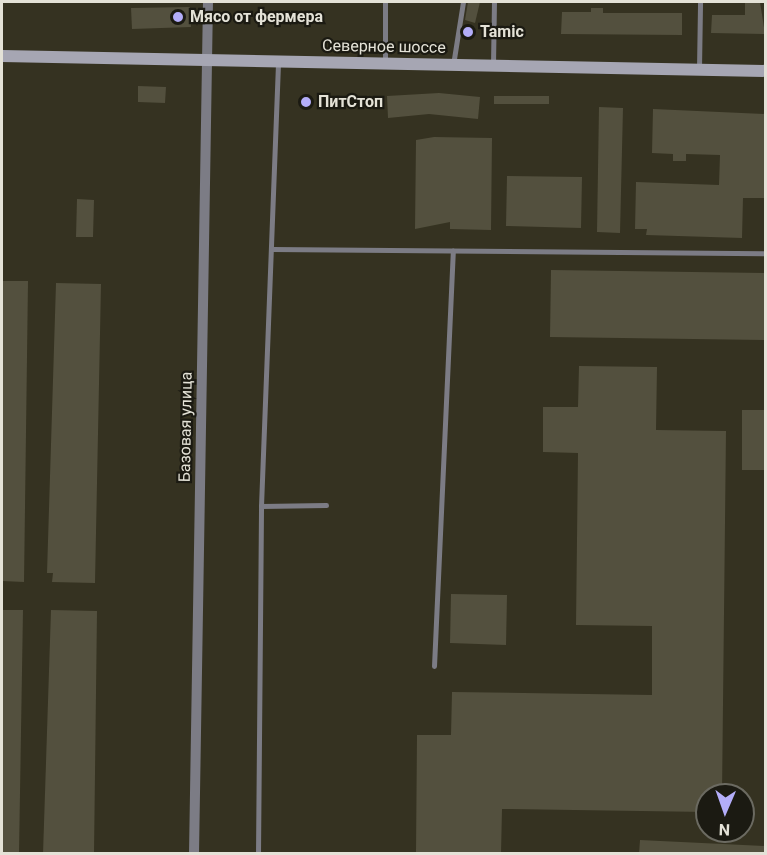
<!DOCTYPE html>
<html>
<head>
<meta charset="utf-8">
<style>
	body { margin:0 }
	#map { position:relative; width:767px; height:855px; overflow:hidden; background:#353221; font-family:Roboto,sans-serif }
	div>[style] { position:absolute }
	.building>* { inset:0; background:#53503e }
	.service>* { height:5px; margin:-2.5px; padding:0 2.5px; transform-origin:2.5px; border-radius:2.5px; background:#7c7c85 }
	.minor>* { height:10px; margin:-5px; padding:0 5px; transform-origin:5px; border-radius:5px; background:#7c7c85 }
	.secondary>* { height:12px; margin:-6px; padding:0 6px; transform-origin:6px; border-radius:6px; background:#a6a6b3 }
	.dots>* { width:16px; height:16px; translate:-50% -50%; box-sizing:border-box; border:3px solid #1b1a12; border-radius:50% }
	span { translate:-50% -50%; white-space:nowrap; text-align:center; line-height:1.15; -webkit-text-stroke:4.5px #1b1a12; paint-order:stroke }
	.poi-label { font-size:16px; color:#e4e2d7; font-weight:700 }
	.left { translate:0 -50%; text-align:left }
	.street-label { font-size:16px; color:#e4e2d7 }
	.frame { position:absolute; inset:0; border:3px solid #e4e2d7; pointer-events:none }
	.north { position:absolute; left:695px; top:783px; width:60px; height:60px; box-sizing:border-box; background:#1b1a12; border:2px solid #6b6a61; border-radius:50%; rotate:182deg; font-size:16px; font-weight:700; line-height:24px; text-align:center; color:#e4e2d7 }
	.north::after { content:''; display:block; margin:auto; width:21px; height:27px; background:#b3adf9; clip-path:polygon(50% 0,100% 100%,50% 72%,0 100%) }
</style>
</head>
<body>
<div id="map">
	<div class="building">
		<i style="clip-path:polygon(468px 2px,480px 2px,475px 23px,465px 20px)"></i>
		<i style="clip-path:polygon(745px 2px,760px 2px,765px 34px,711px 33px,712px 15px,745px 15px)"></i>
		<i style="clip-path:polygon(190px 7px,191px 27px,132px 29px,131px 8px)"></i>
		<i style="clip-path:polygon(591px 8px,603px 8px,603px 13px,682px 13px,682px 35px,561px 34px,562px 12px,591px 12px)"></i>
		<i style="clip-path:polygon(138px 86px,166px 87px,165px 103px,138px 102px)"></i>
		<i style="clip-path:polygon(439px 93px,480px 97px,478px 119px,429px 114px,388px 118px,387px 96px)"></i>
		<i style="clip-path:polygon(494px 96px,549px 96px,549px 104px,494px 104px)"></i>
		<i style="clip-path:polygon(599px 107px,623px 108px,620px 233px,597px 232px)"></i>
		<i style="clip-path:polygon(653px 109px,765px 114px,765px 198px,743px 198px,742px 238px,646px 235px,647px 229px,635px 229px,636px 182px,719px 185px,720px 155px,686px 154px,686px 161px,673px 161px,673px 154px,652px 153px)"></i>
		<i style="clip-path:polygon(434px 137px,492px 138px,491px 230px,450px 229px,450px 222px,415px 229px,416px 140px)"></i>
		<i style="clip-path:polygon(507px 176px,582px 177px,581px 228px,506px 226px)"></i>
		<i style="clip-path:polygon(77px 199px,94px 200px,93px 237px,76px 237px)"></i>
		<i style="clip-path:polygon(551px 270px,765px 273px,765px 340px,550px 337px)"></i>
		<i style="clip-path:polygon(2px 281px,28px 281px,24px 582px,2px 581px)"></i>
		<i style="clip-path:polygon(56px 283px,101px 284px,95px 583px,52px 582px,53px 573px,47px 573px)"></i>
		<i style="clip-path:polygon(579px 366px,657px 367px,656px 430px,726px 431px,722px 795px,707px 795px,707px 812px,502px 809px,501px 854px,416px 854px,417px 735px,451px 735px,452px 692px,652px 695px,652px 626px,576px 625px,578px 453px,543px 452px,543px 407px,578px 407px)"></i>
		<i style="clip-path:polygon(742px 410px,765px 410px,765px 470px,742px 470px)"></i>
		<i style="clip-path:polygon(451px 594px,507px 595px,506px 645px,450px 643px)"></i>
		<i style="clip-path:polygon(2px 610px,23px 610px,19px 854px,2px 854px)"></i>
		<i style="clip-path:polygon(51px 610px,97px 611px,94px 854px,43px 854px)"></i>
		<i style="clip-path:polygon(640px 840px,765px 846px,765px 854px,639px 854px)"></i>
	</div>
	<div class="service">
		<i style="left:385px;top:2px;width:61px;rotate:90deg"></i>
		<i style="left:453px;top:65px;width:64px;rotate:-81deg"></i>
		<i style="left:493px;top:65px;width:63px;rotate:-89.1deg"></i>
		<i style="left:699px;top:69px;width:67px;rotate:-89.1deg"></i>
		<i style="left:272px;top:249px;width:494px;rotate:0.5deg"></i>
		<i style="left:261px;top:506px;width:65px;rotate:-0.9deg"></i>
		<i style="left:434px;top:666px;width:416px;rotate:-87.4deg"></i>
		<i style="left:258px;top:854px;width:348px;rotate:-89.5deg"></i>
		<i style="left:261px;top:506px;width:443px;rotate:-87.8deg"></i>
	</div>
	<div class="minor">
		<i style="left:194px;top:854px;width:852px;rotate:-89.06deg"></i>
	</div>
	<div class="secondary">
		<i style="left:2px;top:56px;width:764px;rotate:1.12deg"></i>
	</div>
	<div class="dots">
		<i style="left:178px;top:17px;background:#b3adf9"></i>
		<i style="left:468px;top:32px;background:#b3adf9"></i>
		<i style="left:306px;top:102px;background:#b3adf9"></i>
	</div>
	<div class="poi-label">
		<span class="left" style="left:190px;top:17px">Мясо от фермера</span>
		<span class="left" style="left:480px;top:32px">Tamic</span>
		<span class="left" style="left:318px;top:102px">ПитСтоп</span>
	</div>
	<div class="street-label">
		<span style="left:384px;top:47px;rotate:1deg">Северное шоссе</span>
		<span style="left:186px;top:427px;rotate:-89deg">Базовая улица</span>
	</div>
	<div class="frame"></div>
	<div class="north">N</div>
</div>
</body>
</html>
